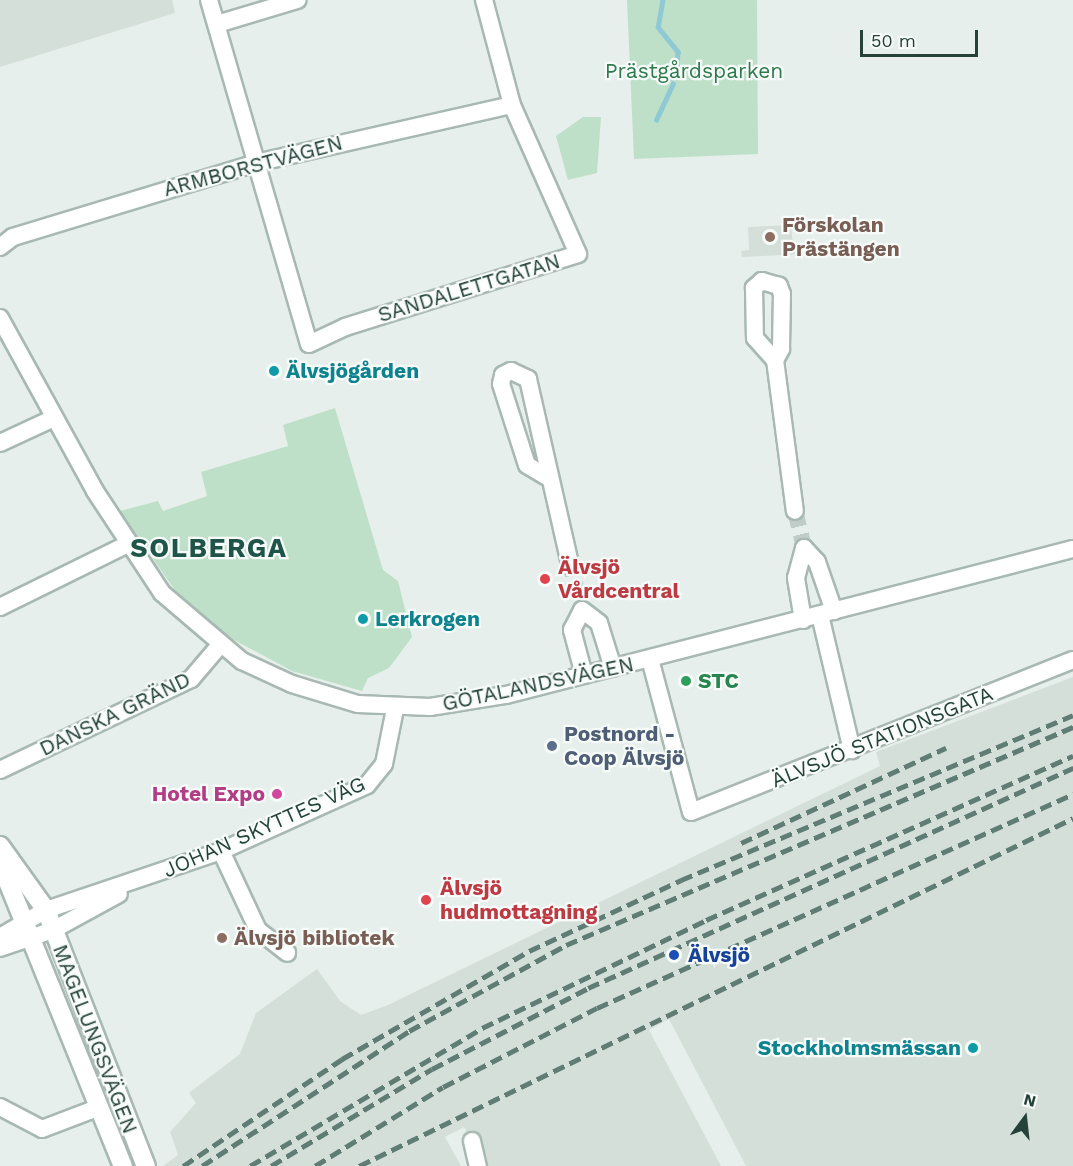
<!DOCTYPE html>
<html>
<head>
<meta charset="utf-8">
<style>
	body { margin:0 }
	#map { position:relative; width:1073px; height:1166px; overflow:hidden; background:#e6efeb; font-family:"Work Sans",sans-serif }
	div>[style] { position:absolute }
	.built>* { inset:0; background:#d4dfda }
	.green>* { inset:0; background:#bfe0c8 }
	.water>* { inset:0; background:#8ec9d4 }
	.round { border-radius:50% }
	.stream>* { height:4.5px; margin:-2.25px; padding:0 2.25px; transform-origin:2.25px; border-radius:2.25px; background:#8ec9d4 }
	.street-tunnel>* { height:16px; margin-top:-8px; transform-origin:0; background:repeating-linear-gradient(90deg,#bfccc8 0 16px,transparent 0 24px) }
	.roads { filter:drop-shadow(2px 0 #a8b8b2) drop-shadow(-2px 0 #a8b8b2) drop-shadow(0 2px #a8b8b2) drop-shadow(0 -2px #a8b8b2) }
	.street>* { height:16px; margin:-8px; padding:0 8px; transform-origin:8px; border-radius:8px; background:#fff }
	.secondary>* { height:18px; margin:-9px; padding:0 9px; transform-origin:9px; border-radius:9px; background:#fff }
	.rail>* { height:4.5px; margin-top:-2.25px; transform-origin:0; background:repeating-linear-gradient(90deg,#5f7d75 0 12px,transparent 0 18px) }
	.dots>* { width:16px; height:16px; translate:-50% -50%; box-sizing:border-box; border:3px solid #f7fbf9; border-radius:50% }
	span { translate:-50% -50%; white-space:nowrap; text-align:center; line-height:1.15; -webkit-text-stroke:4.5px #f7fbf9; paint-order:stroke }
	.park-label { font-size:21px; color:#2d7a4b }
	.street-label { font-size:21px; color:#24423a }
	.education-label { font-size:21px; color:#785e54; font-weight:700 }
	.left { translate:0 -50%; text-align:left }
	.culture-label { font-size:21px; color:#0d838f; font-weight:700 }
	.right { translate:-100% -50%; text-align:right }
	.health-label { font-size:21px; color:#be3a42; font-weight:700 }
	.leisure-label { font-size:21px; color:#27864d; font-weight:700 }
	.service-label { font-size:21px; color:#4e5e75; font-weight:700 }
	.hotel-label { font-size:21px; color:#b23c85; font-weight:700 }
	.transit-label { font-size:21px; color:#164399; font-weight:700 }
	.district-label { font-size:27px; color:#1f5548; font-weight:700; letter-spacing:1.5px }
	.north { position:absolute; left:995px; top:1088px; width:60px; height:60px; -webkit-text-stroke:4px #f7fbf9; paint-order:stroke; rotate:15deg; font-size:16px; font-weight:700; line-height:24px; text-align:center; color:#24423a }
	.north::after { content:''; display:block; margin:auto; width:21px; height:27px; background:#24423a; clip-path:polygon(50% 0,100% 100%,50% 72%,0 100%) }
	.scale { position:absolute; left:860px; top:30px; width:118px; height:27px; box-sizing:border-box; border:3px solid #24423a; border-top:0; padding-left:8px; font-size:18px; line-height:21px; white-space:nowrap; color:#24423a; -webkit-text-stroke:4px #f7fbf9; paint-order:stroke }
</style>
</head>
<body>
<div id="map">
	<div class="built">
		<i style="clip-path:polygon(0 0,172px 0,175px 13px,0 67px)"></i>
		<i style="clip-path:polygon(791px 225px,793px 247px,801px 247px,802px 254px,742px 257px,741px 251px,749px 250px,748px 227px)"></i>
		<i style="clip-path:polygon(1073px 677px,1073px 1166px,746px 1166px,669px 1019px,649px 1030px,721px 1166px,485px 1166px,464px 1127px,445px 1137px,461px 1166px,163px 1166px,178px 1155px,170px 1132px,196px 1103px,189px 1093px,240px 1054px,256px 1013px,317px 969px,340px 1001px,361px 1015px,388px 1005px,880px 766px,876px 752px)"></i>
	</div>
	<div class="green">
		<i style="clip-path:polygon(627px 0,757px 0,758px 154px,634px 159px)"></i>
		<i style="clip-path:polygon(583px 117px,601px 117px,597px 173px,568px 180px,556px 136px)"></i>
		<i style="clip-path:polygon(335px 408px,383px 570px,398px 581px,412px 637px,389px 668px,368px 678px,362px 691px,292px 671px,223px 634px,174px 589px,120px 511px,158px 501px,163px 511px,207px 496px,201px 472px,288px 446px,283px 425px)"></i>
	</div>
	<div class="water">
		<i class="round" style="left:661px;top:65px;width:16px;height:16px"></i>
	</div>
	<div class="stream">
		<i style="left:663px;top:0;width:27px;rotate:100deg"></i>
		<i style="left:658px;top:27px;width:32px;rotate:51deg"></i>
		<i style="left:678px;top:52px;width:14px;rotate:94deg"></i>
		<i style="left:656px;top:120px;width:40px;rotate:-65deg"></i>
	</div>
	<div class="street-tunnel">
		<i style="left:795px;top:511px;width:38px;rotate:76deg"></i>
		<i style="left:569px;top:560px;width:37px;rotate:76deg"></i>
	</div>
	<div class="roads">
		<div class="street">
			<i style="left:209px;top:0;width:358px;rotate:73.8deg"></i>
			<i style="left:309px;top:344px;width:40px;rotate:-25deg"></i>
			<i style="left:345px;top:327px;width:244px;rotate:-17.4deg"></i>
			<i style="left:578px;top:254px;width:163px;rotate:-113.9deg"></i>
			<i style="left:512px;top:105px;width:109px;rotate:-104.9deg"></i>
			<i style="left:217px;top:24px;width:84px;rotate:-16.7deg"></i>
			<i style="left:0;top:247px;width:16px;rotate:-38deg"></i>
			<i style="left:13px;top:237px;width:254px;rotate:-16.9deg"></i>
			<i style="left:256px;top:163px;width:262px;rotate:-12.8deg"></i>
			<i style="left:0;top:318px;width:197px;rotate:61.2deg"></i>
			<i style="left:95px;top:491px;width:122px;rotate:56.7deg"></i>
			<i style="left:162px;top:593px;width:105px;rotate:40.4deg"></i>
			<i style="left:242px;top:661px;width:55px;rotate:24.7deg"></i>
			<i style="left:292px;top:684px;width:69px;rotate:16.9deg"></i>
			<i style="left:358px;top:704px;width:72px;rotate:2.4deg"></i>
			<i style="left:430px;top:707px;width:77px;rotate:-9deg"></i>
			<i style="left:506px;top:695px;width:585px;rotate:-14.44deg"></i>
			<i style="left:775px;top:360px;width:13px;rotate:-61deg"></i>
			<i style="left:781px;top:349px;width:55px;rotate:-89deg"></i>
			<i style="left:782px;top:294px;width:9px;rotate:-111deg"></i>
			<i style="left:779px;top:286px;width:18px;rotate:-164deg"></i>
			<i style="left:762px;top:281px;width:11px;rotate:139deg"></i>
			<i style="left:754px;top:288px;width:50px;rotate:88.9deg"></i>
			<i style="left:755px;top:338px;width:30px;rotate:48deg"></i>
			<i style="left:775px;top:360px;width:152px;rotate:82.5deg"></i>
			<i style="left:0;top:443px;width:60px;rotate:-24.8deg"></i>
			<i style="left:547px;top:477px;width:23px;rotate:-149deg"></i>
			<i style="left:527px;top:465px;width:85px;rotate:-107.8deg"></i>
			<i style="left:501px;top:384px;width:9px;rotate:-77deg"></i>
			<i style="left:503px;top:375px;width:9px;rotate:-27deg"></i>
			<i style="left:511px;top:371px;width:19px;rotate:25deg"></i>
			<i style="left:528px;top:379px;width:186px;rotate:77.2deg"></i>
			<i style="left:0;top:607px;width:140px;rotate:-26.2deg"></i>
			<i style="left:820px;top:615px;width:139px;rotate:76.7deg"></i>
			<i style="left:803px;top:620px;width:43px;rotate:-99.5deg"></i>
			<i style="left:796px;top:578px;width:31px;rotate:-75deg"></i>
			<i style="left:804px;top:548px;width:19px;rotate:47deg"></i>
			<i style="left:817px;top:562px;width:52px;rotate:70.9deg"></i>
			<i style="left:650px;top:659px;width:158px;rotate:75deg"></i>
			<i style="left:691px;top:812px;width:411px;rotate:-21.7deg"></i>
			<i style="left:584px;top:675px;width:47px;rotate:-104.9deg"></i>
			<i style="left:572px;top:630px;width:22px;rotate:-63deg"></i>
			<i style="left:582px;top:610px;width:21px;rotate:37deg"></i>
			<i style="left:599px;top:623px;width:47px;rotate:72.7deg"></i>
			<i style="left:0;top:770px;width:212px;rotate:-25.5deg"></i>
			<i style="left:191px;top:679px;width:45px;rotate:-49.5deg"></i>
			<i style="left:221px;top:851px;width:87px;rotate:64.9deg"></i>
			<i style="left:258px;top:930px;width:37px;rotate:38deg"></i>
			<i style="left:0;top:937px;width:53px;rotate:-30.4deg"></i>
			<i style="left:46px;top:910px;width:185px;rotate:-18.6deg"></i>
			<i style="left:221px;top:851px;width:160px;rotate:-24.3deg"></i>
			<i style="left:367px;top:785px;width:27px;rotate:-51deg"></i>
			<i style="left:384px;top:764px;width:56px;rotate:-78.7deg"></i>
			<i style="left:0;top:948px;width:56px;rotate:-18.8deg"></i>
			<i style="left:53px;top:930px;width:75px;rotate:-28.6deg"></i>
			<i style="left:0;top:1107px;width:47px;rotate:27.6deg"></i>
			<i style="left:42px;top:1129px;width:59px;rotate:-20.9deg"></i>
			<i style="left:472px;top:1141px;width:26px;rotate:77deg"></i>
		</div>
		<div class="secondary">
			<i style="left:0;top:846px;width:79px;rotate:54.3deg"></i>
			<i style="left:46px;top:910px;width:275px;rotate:68.7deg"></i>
			<i style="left:0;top:862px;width:328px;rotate:68deg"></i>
		</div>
	</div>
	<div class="rail">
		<i style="left:741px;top:843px;width:226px;rotate:-24.9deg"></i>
		<i style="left:183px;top:1166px;width:192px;rotate:-33.9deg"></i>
		<i style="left:342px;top:1059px;width:216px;rotate:-30deg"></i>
		<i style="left:529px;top:951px;width:168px;rotate:-25deg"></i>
		<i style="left:681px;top:880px;width:425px;rotate:-22.8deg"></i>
		<i style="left:202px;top:1166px;width:247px;rotate:-33.1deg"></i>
		<i style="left:409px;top:1031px;width:179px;rotate:-28.7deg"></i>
		<i style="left:566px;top:945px;width:552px;rotate:-23.27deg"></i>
		<i style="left:250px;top:1166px;width:270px;rotate:-30.7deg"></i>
		<i style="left:482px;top:1028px;width:249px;rotate:-25.7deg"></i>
		<i style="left:706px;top:920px;width:402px;rotate:-24.1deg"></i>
		<i style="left:271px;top:1166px;width:188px;rotate:-31.1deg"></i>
		<i style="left:432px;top:1069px;width:176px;rotate:-27.4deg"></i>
		<i style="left:588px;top:988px;width:533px;rotate:-24.4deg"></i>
		<i style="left:315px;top:1166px;width:150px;rotate:-31.7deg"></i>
		<i style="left:443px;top:1087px;width:173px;rotate:-27.2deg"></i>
		<i style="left:597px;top:1008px;width:522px;rotate:-24.21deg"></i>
		<i style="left:359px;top:1166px;width:794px;rotate:-25.98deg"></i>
	</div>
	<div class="dots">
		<i style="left:770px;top:237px;background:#8d6e63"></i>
		<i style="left:274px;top:371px;background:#0f9aa8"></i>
		<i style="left:545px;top:579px;background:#e0444e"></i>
		<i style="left:363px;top:619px;background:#0f9aa8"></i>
		<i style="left:686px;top:681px;background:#2e9e5b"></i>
		<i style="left:552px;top:746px;background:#5c6f8a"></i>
		<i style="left:277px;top:794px;background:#d1479c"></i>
		<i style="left:426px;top:900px;background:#e0444e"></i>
		<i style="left:222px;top:938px;background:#8d6e63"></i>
		<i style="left:674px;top:955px;background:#1a4fb4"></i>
		<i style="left:973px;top:1048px;background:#0f9aa8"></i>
	</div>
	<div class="park-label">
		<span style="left:694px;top:71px">Prästgårdsparken</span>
	</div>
	<div class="street-label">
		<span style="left:253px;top:166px;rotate:-15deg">ARMBORSTVÄGEN</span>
		<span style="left:469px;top:288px;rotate:-17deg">SANDALETTGATAN</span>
		<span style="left:538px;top:684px;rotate:-12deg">GÖTALANDSVÄGEN</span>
		<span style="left:115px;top:714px;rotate:-26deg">DANSKA GRÄND</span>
		<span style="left:882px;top:737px;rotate:-22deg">ÄLVSJÖ STATIONSGATA</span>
		<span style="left:264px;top:827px;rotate:-24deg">JOHAN SKYTTES VÄG</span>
		<span style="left:95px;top:1039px;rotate:69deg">MAGELUNGSVÄGEN</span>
	</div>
	<div class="education-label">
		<span class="left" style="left:782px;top:237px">Förskolan<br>Prästängen</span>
		<span class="left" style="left:234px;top:938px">Älvsjö bibliotek</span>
	</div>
	<div class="culture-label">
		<span class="left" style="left:286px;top:371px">Älvsjögården</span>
		<span class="left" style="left:375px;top:619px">Lerkrogen</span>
		<span class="right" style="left:961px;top:1048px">Stockholmsmässan</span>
	</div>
	<div class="health-label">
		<span class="left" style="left:558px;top:579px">Älvsjö<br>Vårdcentral</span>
		<span class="left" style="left:440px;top:900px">Älvsjö<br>hudmottagning</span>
	</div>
	<div class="leisure-label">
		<span class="left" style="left:698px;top:681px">STC</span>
	</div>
	<div class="service-label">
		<span class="left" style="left:564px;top:746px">Postnord -<br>Coop Älvsjö</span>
	</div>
	<div class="hotel-label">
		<span class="right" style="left:265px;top:794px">Hotel Expo</span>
	</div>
	<div class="transit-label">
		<span class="left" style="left:688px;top:955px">Älvsjö</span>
	</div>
	<div class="district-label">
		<span style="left:209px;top:549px">SOLBERGA</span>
	</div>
	<div class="north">N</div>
	<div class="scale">50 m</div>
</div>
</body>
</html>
